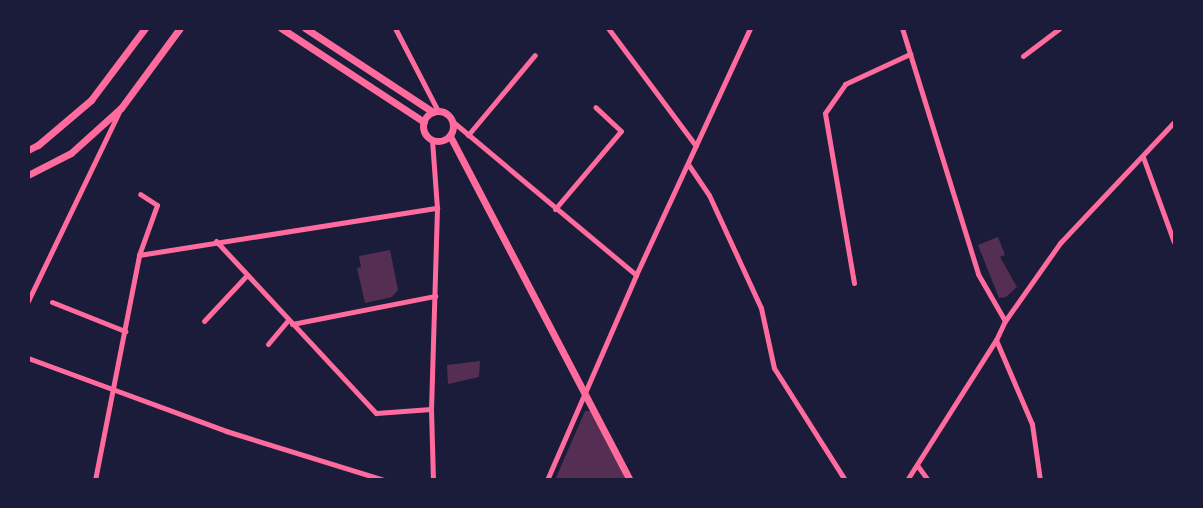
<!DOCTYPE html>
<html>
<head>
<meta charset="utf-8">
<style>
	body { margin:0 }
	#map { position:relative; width:1203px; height:508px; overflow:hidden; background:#1b1b3a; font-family:Ubuntu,sans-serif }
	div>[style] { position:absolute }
	.building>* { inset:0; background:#542f53 }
	.minor>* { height:5px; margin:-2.5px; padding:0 2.5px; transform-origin:2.5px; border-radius:2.5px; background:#ff6b9d }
	.tertiary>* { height:7px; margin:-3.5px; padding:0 3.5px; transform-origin:3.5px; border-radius:3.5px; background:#ff6b9d }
	.tertiary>.ring { margin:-3.5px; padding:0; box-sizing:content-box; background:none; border:7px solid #ff6b9d; border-radius:50% }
	span { translate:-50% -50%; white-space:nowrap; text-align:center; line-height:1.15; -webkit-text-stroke:5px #1b1b3a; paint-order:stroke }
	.frame { position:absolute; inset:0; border:30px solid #1b1b3a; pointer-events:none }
</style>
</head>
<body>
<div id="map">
	<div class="building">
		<i style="clip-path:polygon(998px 237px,1005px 255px,1000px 257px,1017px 287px,1006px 297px,999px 298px,978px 245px)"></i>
		<i style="clip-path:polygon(390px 250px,398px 290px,392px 297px,365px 303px,357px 268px,361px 267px,359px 256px)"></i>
		<i style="clip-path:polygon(480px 361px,479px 377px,448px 384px,447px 365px)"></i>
		<i style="clip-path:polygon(585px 411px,591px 411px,627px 480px,555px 480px)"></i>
	</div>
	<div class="minor">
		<i style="left:395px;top:28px;width:93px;rotate:62.6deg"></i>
		<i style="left:608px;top:28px;width:147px;rotate:53.3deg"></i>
		<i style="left:902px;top:28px;width:257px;rotate:72.8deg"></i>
		<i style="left:978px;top:274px;width:54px;rotate:60.1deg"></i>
		<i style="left:1023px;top:56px;width:46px;rotate:-37.1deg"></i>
		<i style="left:452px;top:121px;width:240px;rotate:39.9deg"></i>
		<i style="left:468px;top:135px;width:104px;rotate:-50.1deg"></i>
		<i style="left:432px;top:140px;width:68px;rotate:85.8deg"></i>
		<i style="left:437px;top:208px;width:201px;rotate:91.7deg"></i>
		<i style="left:431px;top:409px;width:71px;rotate:88.4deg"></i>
		<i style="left:1143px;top:157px;width:90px;rotate:70deg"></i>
		<i style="left:688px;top:164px;width:37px;rotate:56deg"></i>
		<i style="left:709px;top:195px;width:124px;rotate:65.3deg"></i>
		<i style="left:761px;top:308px;width:61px;rotate:77.8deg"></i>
		<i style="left:774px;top:368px;width:133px;rotate:57.6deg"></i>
		<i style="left:555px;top:209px;width:102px;rotate:-49.8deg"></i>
		<i style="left:621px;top:131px;width:35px;rotate:-137deg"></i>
		<i style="left:216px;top:241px;width:235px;rotate:47.1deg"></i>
		<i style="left:376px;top:413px;width:55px;rotate:-4.2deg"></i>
		<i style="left:139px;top:255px;width:302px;rotate:-9deg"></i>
		<i style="left:854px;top:283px;width:172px;rotate:-99.7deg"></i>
		<i style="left:825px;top:113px;width:35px;rotate:-55deg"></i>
		<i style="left:845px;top:84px;width:72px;rotate:-24.8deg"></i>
		<i style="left:28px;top:301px;width:212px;rotate:-64.3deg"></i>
		<i style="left:52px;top:302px;width:79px;rotate:21.7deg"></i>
		<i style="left:204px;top:321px;width:63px;rotate:-46.9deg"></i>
		<i style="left:292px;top:324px;width:146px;rotate:-11.1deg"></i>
		<i style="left:996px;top:340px;width:91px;rotate:66.8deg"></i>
		<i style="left:1032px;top:424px;width:57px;rotate:81.9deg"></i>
		<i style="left:268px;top:344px;width:31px;rotate:-50deg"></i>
		<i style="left:28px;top:358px;width:211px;rotate:20.2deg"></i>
		<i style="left:226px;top:431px;width:165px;rotate:17.2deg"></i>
		<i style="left:917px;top:465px;width:19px;rotate:54deg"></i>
		<i style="left:95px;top:480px;width:229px;rotate:-78.9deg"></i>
		<i style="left:139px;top:255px;width:53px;rotate:-70.2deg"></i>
		<i style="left:157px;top:205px;width:20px;rotate:-147deg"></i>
		<i style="left:547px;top:480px;width:223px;rotate:-66.5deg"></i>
		<i style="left:636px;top:275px;width:272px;rotate:-65.2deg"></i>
		<i style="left:907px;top:480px;width:166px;rotate:-57.6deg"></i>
		<i style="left:996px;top:340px;width:21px;rotate:-65deg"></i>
		<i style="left:1005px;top:321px;width:95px;rotate:-54.8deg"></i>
		<i style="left:1060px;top:243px;width:166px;rotate:-46.7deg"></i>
	</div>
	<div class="tertiary">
		<i style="left:281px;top:28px;width:171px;rotate:33.3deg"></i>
		<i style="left:305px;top:28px;width:153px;rotate:33.3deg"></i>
		<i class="ring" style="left:423px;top:111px;width:23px;height:23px"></i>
		<i style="left:450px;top:136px;width:388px;rotate:62.4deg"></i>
		<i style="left:28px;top:150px;width:11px;rotate:-27deg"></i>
		<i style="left:38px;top:145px;width:70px;rotate:-40.3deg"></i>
		<i style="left:91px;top:100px;width:90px;rotate:-53.1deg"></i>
		<i style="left:28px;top:175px;width:48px;rotate:-27.1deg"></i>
		<i style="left:71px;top:153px;width:67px;rotate:-42deg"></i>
		<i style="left:121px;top:108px;width:99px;rotate:-53.6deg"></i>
	</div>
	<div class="frame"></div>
</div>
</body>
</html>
